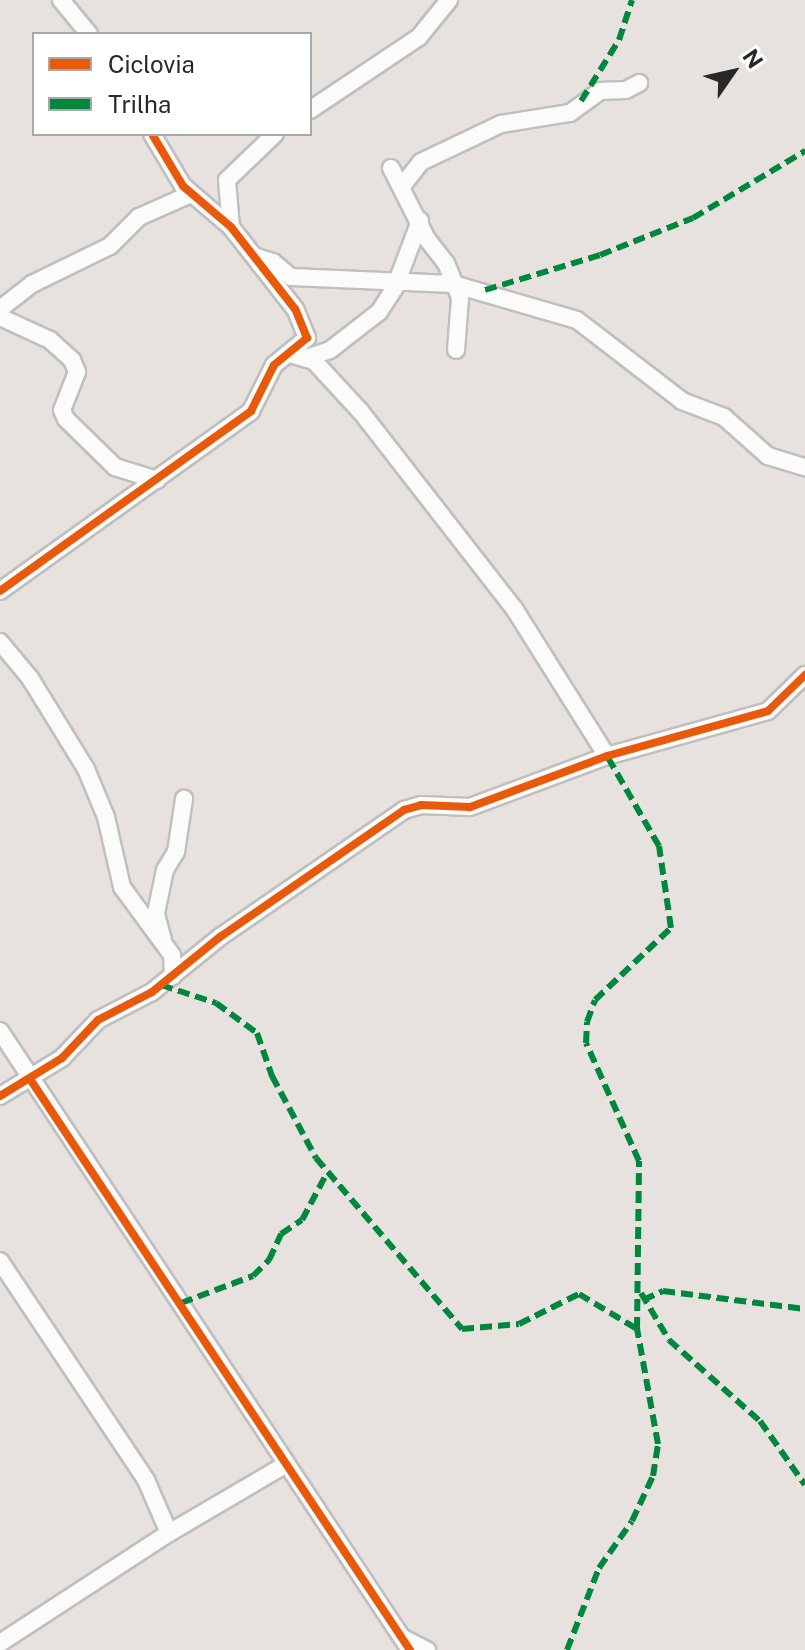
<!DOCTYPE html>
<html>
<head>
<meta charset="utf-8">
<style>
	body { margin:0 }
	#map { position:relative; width:805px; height:1650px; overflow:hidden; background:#e7e2dd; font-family:"Public Sans",sans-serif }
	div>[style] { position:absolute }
	.roads { filter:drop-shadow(2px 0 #c0bfbf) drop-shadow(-2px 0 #c0bfbf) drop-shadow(0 2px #c0bfbf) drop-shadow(0 -2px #c0bfbf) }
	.minor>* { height:16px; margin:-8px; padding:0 8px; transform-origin:8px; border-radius:8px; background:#fbfbfa }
	.quiet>* { height:6px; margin-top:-3px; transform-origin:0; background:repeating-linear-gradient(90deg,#00873e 0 12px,transparent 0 18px) }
	.cycleway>* { height:8px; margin:-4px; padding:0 4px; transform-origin:4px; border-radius:4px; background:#e8590c }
	span { translate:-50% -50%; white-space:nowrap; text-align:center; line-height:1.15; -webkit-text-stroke:6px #fff; paint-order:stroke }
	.legend { position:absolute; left:32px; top:32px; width:280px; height:104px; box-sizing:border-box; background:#fff; border:2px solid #a9a9a9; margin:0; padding:10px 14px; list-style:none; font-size:24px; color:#282828 }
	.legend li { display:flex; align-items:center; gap:16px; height:40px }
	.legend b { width:40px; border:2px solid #a9a9a9 }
	.north { position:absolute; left:693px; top:32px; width:80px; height:80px; -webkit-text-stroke:6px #fff; paint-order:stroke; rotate:56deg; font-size:22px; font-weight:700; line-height:32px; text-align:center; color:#282828 }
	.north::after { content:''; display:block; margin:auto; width:28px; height:36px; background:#282828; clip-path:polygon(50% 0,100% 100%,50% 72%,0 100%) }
</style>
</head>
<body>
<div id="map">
	<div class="roads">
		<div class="minor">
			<i style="left:61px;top:0;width:44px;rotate:50.5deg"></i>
			<i style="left:310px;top:110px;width:131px;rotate:-33.8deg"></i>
			<i style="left:419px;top:37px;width:48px;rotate:-51deg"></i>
			<i style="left:391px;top:168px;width:80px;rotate:63.1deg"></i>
			<i style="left:427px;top:239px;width:31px;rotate:52deg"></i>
			<i style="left:446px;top:263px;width:38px;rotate:68deg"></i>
			<i style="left:460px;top:298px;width:52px;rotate:94.4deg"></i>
			<i style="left:403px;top:185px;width:29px;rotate:-52deg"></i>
			<i style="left:421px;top:162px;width:89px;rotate:-25.4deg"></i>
			<i style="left:501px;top:124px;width:70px;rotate:-9.1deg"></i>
			<i style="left:570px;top:113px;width:37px;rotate:-36deg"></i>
			<i style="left:600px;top:91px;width:26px;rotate:-2deg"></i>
			<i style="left:626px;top:90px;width:15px;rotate:-28deg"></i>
			<i style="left:231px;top:227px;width:47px;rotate:-94.9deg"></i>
			<i style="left:227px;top:180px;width:66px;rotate:-43.8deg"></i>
			<i style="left:254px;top:256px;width:20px;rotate:18deg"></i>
			<i style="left:273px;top:262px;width:23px;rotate:40deg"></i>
			<i style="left:291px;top:277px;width:162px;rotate:2.5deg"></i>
			<i style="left:453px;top:284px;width:129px;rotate:16.2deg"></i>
			<i style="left:577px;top:320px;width:133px;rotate:37.6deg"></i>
			<i style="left:682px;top:401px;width:45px;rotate:20.9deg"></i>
			<i style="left:724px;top:417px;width:59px;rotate:41.6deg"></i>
			<i style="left:768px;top:456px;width:39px;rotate:17deg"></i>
			<i style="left:0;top:309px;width:41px;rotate:-38deg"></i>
			<i style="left:32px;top:284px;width:87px;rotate:-26deg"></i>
			<i style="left:110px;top:246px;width:41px;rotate:-45deg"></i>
			<i style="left:139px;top:217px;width:57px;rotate:-23.9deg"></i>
			<i style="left:0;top:317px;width:55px;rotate:24.7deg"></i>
			<i style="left:50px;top:340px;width:30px;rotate:42deg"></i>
			<i style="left:72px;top:360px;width:13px;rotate:67deg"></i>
			<i style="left:77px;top:372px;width:41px;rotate:111.5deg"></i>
			<i style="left:62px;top:410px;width:10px;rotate:66deg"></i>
			<i style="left:66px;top:419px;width:69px;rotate:44.4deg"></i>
			<i style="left:115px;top:467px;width:44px;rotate:17.2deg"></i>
			<i style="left:293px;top:355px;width:22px;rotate:16deg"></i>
			<i style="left:314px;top:361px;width:69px;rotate:47.3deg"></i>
			<i style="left:361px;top:412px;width:251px;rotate:52.1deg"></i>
			<i style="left:515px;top:610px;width:173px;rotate:57.8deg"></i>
			<i style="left:309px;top:357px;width:22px;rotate:-18deg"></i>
			<i style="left:330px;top:350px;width:62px;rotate:-37.8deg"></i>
			<i style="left:379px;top:312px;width:30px;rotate:-57deg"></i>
			<i style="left:395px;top:287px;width:71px;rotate:-69.3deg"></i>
			<i style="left:0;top:591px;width:309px;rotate:-35.6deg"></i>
			<i style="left:251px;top:411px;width:51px;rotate:-63.4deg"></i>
			<i style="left:274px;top:365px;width:43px;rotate:-39.3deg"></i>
			<i style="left:307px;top:338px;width:31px;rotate:-112deg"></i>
			<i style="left:295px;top:309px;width:104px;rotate:-128deg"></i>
			<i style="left:231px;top:227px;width:63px;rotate:-139.5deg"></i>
			<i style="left:183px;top:186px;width:61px;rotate:-120.8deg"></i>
			<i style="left:0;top:642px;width:47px;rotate:50.2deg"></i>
			<i style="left:30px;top:678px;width:107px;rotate:58.4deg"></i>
			<i style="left:86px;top:769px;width:52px;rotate:67.4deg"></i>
			<i style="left:106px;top:817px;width:72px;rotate:77.1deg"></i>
			<i style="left:122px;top:887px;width:84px;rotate:53.7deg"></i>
			<i style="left:172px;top:955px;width:21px;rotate:87deg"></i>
			<i style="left:163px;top:940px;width:28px;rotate:-105deg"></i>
			<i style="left:156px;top:913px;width:44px;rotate:-78.2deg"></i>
			<i style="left:165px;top:870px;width:21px;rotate:-59deg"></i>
			<i style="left:176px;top:852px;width:54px;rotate:-81.4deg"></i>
			<i style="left:0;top:1031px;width:742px;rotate:56.48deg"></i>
			<i style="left:0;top:1096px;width:73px;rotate:-31.5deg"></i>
			<i style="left:62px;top:1058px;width:52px;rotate:-46.5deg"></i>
			<i style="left:98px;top:1020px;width:61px;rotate:-27.4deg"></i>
			<i style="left:152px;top:992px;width:87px;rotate:-39deg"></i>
			<i style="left:220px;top:937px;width:224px;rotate:-34.6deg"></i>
			<i style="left:404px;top:810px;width:18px;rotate:-16deg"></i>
			<i style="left:421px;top:805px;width:49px;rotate:2.3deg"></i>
			<i style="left:470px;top:807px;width:146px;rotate:-20.4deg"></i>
			<i style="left:607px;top:756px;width:167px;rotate:-15.6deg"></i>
			<i style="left:768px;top:711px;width:52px;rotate:-44.2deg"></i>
			<i style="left:0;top:1261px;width:263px;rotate:56.3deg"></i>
			<i style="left:146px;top:1480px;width:58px;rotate:66.5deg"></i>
			<i style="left:403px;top:1638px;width:27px;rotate:27deg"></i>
			<i style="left:0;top:1643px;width:202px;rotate:-33.1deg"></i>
			<i style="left:169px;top:1533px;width:134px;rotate:-30.4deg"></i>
		</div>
	</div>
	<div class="quiet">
		<i style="left:581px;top:101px;width:72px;rotate:-58.1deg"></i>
		<i style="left:619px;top:40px;width:42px;rotate:-72deg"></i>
		<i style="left:485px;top:290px;width:120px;rotate:-16.9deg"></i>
		<i style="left:600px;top:255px;width:100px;rotate:-21.7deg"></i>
		<i style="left:693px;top:218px;width:131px;rotate:-30.9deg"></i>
		<i style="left:161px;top:985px;width:58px;rotate:18.1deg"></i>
		<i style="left:216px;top:1003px;width:51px;rotate:36.2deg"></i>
		<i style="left:257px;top:1033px;width:46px;rotate:70.8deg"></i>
		<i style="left:272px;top:1076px;width:93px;rotate:61.8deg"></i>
		<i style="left:316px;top:1158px;width:225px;rotate:49.5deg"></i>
		<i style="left:462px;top:1329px;width:57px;rotate:-5deg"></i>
		<i style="left:519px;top:1324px;width:67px;rotate:-26.6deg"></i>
		<i style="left:579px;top:1294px;width:68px;rotate:31.1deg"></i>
		<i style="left:641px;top:1293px;width:55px;rotate:59.2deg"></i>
		<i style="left:669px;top:1340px;width:122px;rotate:41.7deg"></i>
		<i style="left:760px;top:1421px;width:78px;rotate:54.9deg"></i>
		<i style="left:643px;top:1300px;width:22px;rotate:-24deg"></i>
		<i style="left:663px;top:1291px;width:143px;rotate:7.2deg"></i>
		<i style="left:181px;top:1303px;width:77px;rotate:-20.6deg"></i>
		<i style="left:253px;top:1276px;width:23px;rotate:-45deg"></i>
		<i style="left:269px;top:1260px;width:29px;rotate:-65deg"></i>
		<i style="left:281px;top:1234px;width:25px;rotate:-34deg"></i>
		<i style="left:302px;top:1220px;width:53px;rotate:-62deg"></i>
		<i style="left:567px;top:1650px;width:88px;rotate:-68.7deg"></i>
		<i style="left:599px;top:1568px;width:57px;rotate:-54.9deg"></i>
		<i style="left:632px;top:1521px;width:50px;rotate:-65deg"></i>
		<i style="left:653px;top:1476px;width:32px;rotate:-81deg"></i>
		<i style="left:658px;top:1444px;width:117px;rotate:-100.3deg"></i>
		<i style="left:637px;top:1329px;width:168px;rotate:-89.3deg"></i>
		<i style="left:639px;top:1161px;width:129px;rotate:-114.2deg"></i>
		<i style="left:586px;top:1043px;width:21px;rotate:-87deg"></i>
		<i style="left:587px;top:1022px;width:23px;rotate:-70deg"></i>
		<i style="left:595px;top:1000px;width:105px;rotate:-43.5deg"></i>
		<i style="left:671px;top:928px;width:83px;rotate:-98.3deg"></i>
		<i style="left:659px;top:846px;width:104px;rotate:-120deg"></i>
	</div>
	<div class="cycleway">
		<i style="left:0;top:591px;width:309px;rotate:-35.6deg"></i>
		<i style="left:251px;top:411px;width:51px;rotate:-63.4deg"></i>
		<i style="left:274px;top:365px;width:43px;rotate:-39.3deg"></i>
		<i style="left:307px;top:338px;width:31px;rotate:-112deg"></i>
		<i style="left:295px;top:309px;width:104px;rotate:-128deg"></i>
		<i style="left:231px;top:227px;width:63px;rotate:-139.5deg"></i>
		<i style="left:183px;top:186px;width:61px;rotate:-120.8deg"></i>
		<i style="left:30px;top:1079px;width:686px;rotate:56.36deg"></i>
		<i style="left:0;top:1096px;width:73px;rotate:-31.5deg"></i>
		<i style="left:62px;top:1058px;width:52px;rotate:-46.5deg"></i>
		<i style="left:98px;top:1020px;width:61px;rotate:-27.4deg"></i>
		<i style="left:152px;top:992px;width:87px;rotate:-39deg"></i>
		<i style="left:220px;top:937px;width:224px;rotate:-34.6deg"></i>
		<i style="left:404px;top:810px;width:18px;rotate:-16deg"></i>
		<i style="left:421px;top:805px;width:49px;rotate:2.3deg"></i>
		<i style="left:470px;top:807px;width:146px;rotate:-20.4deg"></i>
		<i style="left:607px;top:756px;width:167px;rotate:-15.6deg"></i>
		<i style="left:768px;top:711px;width:52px;rotate:-44.2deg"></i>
	</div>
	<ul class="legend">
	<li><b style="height:10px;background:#e8590c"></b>Ciclovia</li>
	<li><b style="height:10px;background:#00873e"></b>Trilha</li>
	</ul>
	<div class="north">N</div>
</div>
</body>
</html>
